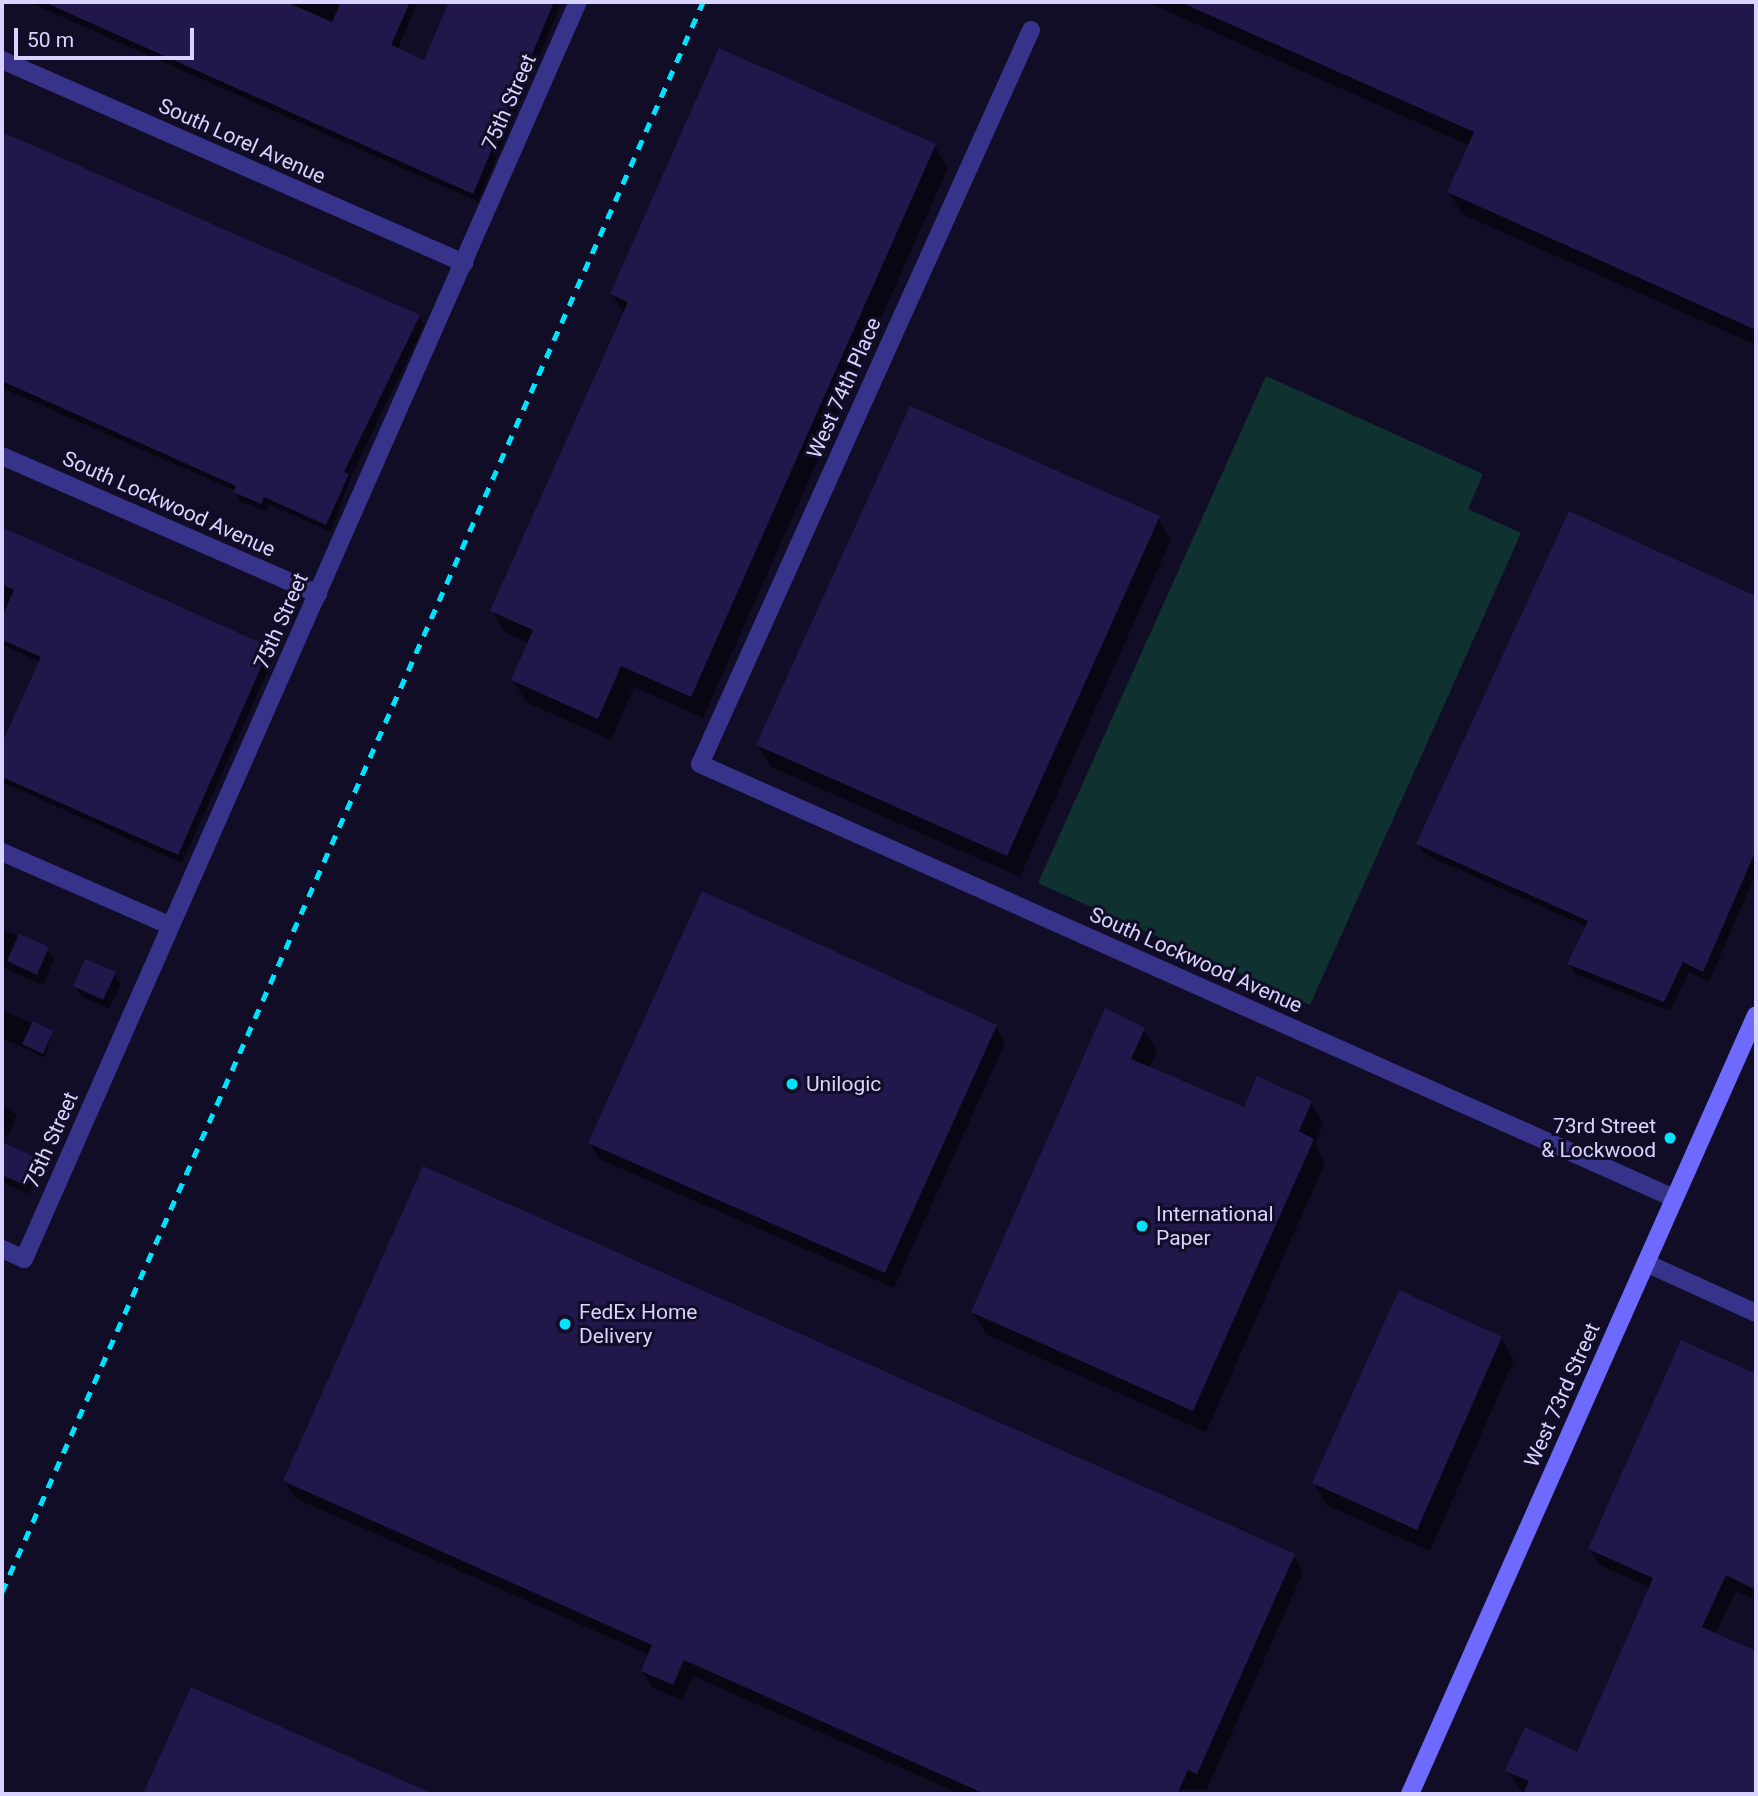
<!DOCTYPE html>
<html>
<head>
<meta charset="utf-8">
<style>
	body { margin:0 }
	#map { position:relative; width:1758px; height:1796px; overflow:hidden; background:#110d27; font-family:Roboto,sans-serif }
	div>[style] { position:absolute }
	.green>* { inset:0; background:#0f3231 }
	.shadow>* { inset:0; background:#0007 }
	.building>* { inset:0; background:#21174a }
	.street>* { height:18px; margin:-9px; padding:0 9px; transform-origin:9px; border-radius:9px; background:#37338b }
	.secondary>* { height:18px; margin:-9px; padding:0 9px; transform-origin:9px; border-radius:9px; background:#6f6aff }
	.rail>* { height:5px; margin-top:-2.5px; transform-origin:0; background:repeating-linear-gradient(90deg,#00e3fe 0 10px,transparent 0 19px) }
	.dots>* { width:19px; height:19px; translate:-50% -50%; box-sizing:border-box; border:4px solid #110d27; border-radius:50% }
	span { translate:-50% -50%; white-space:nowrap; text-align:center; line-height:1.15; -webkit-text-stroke:6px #110d27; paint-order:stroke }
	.street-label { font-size:21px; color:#d8d3ff }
	.poi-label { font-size:21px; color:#d8d3ff }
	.left { translate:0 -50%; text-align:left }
	.right { translate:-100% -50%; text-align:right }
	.frame { position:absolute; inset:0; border:4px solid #d8d3ff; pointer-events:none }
	.scale { position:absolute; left:14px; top:28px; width:180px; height:32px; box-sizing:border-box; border:4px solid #d8d3ff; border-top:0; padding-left:9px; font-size:21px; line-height:24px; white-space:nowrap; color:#d8d3ff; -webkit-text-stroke:5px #110d27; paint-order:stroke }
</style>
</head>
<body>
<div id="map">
	<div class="green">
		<i style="clip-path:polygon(1266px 376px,1483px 474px,1468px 509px,1521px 533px,1310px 1005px,1038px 883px)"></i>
	</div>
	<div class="shadow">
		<i style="clip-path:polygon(28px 2px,418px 2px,397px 50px,425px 62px,451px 2px,562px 2px,478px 202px)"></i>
		<i style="clip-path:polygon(1146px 2px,1756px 2px,1756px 345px,1462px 214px,1449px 192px,1470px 146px)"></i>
		<i style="clip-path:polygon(2px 133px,419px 316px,424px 325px,350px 479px,331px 532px,269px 505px,266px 512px,240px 501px,236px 491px,2px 388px)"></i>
		<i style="clip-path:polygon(935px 146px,948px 168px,703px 718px,634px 687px,611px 740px,526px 702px,513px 680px,529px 643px,505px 633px,492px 611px,624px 314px,612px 294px)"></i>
		<i style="clip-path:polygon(1569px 514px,1756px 598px,1756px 873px,1709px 982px,1689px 972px,1670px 1011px,1575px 974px,1569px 964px,1587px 927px,1424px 854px,1418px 844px)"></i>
		<i style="clip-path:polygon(1158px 518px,1171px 540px,1020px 877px,771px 767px,758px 745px)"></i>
		<i style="clip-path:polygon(7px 531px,269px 648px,274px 657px,182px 863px,2px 782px,2px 747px,40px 662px,5px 646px,2px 655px)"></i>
		<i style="clip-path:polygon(2px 929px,48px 949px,54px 959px,43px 985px,2px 967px)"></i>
		<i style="clip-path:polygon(114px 974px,121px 984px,109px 1009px,81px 996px,75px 986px)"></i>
		<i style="clip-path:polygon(2px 1010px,52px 1032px,45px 1058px,2px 1038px)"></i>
		<i style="clip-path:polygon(996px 1026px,1005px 1043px,894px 1288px,599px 1159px,590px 1143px)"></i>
		<i style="clip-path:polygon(1144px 1029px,1157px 1051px,1149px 1068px,1245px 1110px,1311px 1102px,1323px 1124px,1315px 1144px,1325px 1163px,1206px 1432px,986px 1334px,973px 1312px)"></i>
		<i style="clip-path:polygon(2px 1105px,17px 1115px,8px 1136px,2px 1133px)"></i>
		<i style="clip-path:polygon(5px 1145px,33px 1158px,39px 1169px,28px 1194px,2px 1182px)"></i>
		<i style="clip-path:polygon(1501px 1338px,1514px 1360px,1430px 1551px,1326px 1505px,1314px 1483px)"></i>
		<i style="clip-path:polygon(1682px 1342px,1756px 1375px,1756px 1600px,1736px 1591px,1715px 1635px,1756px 1653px,1756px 1794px,1524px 1794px,1507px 1771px,1578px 1754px,1651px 1588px,1599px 1565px,1590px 1549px)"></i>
		<i style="clip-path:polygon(285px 1481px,1294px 1556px,1303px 1572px,1207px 1789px,960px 1794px,693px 1676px,682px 1701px,652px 1687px,643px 1671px,649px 1655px,295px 1498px)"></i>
		<i style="clip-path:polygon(192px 1690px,429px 1794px,145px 1794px)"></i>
	</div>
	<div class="building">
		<i style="clip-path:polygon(44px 2px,286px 2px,332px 22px,341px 2px,410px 2px,391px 45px,424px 60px,449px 2px,554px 2px,473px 194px)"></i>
		<i style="clip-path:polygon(1180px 2px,1756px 2px,1756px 330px,1447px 192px,1474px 132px)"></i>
		<i style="clip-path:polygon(719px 48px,936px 144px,691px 697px,621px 666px,598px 719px,511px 680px,533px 630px,490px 611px,628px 302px,610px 294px)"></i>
		<i style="clip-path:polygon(2px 132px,420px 315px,344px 472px,349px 474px,326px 525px,264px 497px,261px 504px,233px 492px,236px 486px,2px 381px)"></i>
		<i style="clip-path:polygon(910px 406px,1160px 516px,1007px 856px,756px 745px)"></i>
		<i style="clip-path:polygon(1569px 511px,1756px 596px,1756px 850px,1703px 972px,1683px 962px,1664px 1002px,1567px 964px,1588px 921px,1416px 844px)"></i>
		<i style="clip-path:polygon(2px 527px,270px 647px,178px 855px,2px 777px,2px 743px,41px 657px,2px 640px,2px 617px,14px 590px,2px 584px)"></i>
		<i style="clip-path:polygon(702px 891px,997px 1025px,885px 1273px,588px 1143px)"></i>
		<i style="clip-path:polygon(19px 934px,49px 947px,37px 975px,7px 961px)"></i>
		<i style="clip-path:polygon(85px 959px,116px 972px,103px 1000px,73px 986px)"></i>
		<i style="clip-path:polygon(1105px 1008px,1145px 1028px,1131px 1059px,1244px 1107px,1257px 1076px,1312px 1101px,1299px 1131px,1314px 1139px,1193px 1411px,971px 1312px)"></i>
		<i style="clip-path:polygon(33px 1021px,53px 1031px,43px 1054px,22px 1044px)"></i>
		<i style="clip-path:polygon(2px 1142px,35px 1157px,22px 1184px,2px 1175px)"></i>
		<i style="clip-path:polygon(423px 1166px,1295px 1554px,1197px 1774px,1188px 1770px,1177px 1794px,985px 1794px,684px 1660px,673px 1685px,641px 1671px,652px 1645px,283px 1481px)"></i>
		<i style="clip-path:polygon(1399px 1290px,1502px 1337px,1417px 1530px,1312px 1483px)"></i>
		<i style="clip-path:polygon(1681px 1340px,1756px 1374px,1756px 1590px,1726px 1575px,1702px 1627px,1756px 1651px,1756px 1794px,1523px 1794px,1529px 1781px,1505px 1771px,1525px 1727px,1577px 1752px,1653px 1578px,1588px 1549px)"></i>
		<i style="clip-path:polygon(191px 1687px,433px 1794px,143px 1794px)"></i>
	</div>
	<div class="street">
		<i style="left:1031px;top:30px;width:805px;rotate:114.27deg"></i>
		<i style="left:700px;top:764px;width:1066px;rotate:24.02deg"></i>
		<i style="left:2px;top:60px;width:505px;rotate:23.72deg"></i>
		<i style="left:2px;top:456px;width:345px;rotate:23.6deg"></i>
		<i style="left:2px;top:852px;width:184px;rotate:23.6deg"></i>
		<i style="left:2px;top:1249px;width:24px;rotate:24deg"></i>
		<i style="left:24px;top:1259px;width:1374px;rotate:-66.22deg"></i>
		<i style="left:1646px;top:1263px;width:121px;rotate:24.4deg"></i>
	</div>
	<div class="secondary">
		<i style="left:1410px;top:1794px;width:852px;rotate:-66.05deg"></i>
	</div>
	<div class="rail">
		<i style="left:2px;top:1592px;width:1738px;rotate:-66.21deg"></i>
	</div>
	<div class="dots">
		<i style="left:792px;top:1084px;background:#00e3fe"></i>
		<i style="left:1670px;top:1138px;background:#00e3fe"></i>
		<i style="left:1142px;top:1226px;background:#00e3fe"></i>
		<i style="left:565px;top:1324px;background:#00e3fe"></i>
	</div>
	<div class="street-label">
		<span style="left:509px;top:102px;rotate:-66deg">75th Street</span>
		<span style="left:242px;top:141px;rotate:24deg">South Lorel Avenue</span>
		<span style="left:844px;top:388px;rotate:-66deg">West 74th Place</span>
		<span style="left:169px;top:504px;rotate:24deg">South Lockwood Avenue</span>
		<span style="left:281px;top:621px;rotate:-66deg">75th Street</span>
		<span style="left:1196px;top:960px;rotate:24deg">South Lockwood Avenue</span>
		<span style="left:51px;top:1140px;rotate:-66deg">75th Street</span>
		<span style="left:1562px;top:1395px;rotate:-66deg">West 73rd Street</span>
	</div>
	<div class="poi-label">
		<span class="left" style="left:806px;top:1084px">Unilogic</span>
		<span class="right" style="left:1656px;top:1138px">73rd Street<br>&amp; Lockwood</span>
		<span class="left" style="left:1156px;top:1226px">International<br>Paper</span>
		<span class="left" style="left:579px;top:1324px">FedEx Home<br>Delivery</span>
	</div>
	<div class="frame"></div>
	<div class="scale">50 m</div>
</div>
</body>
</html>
